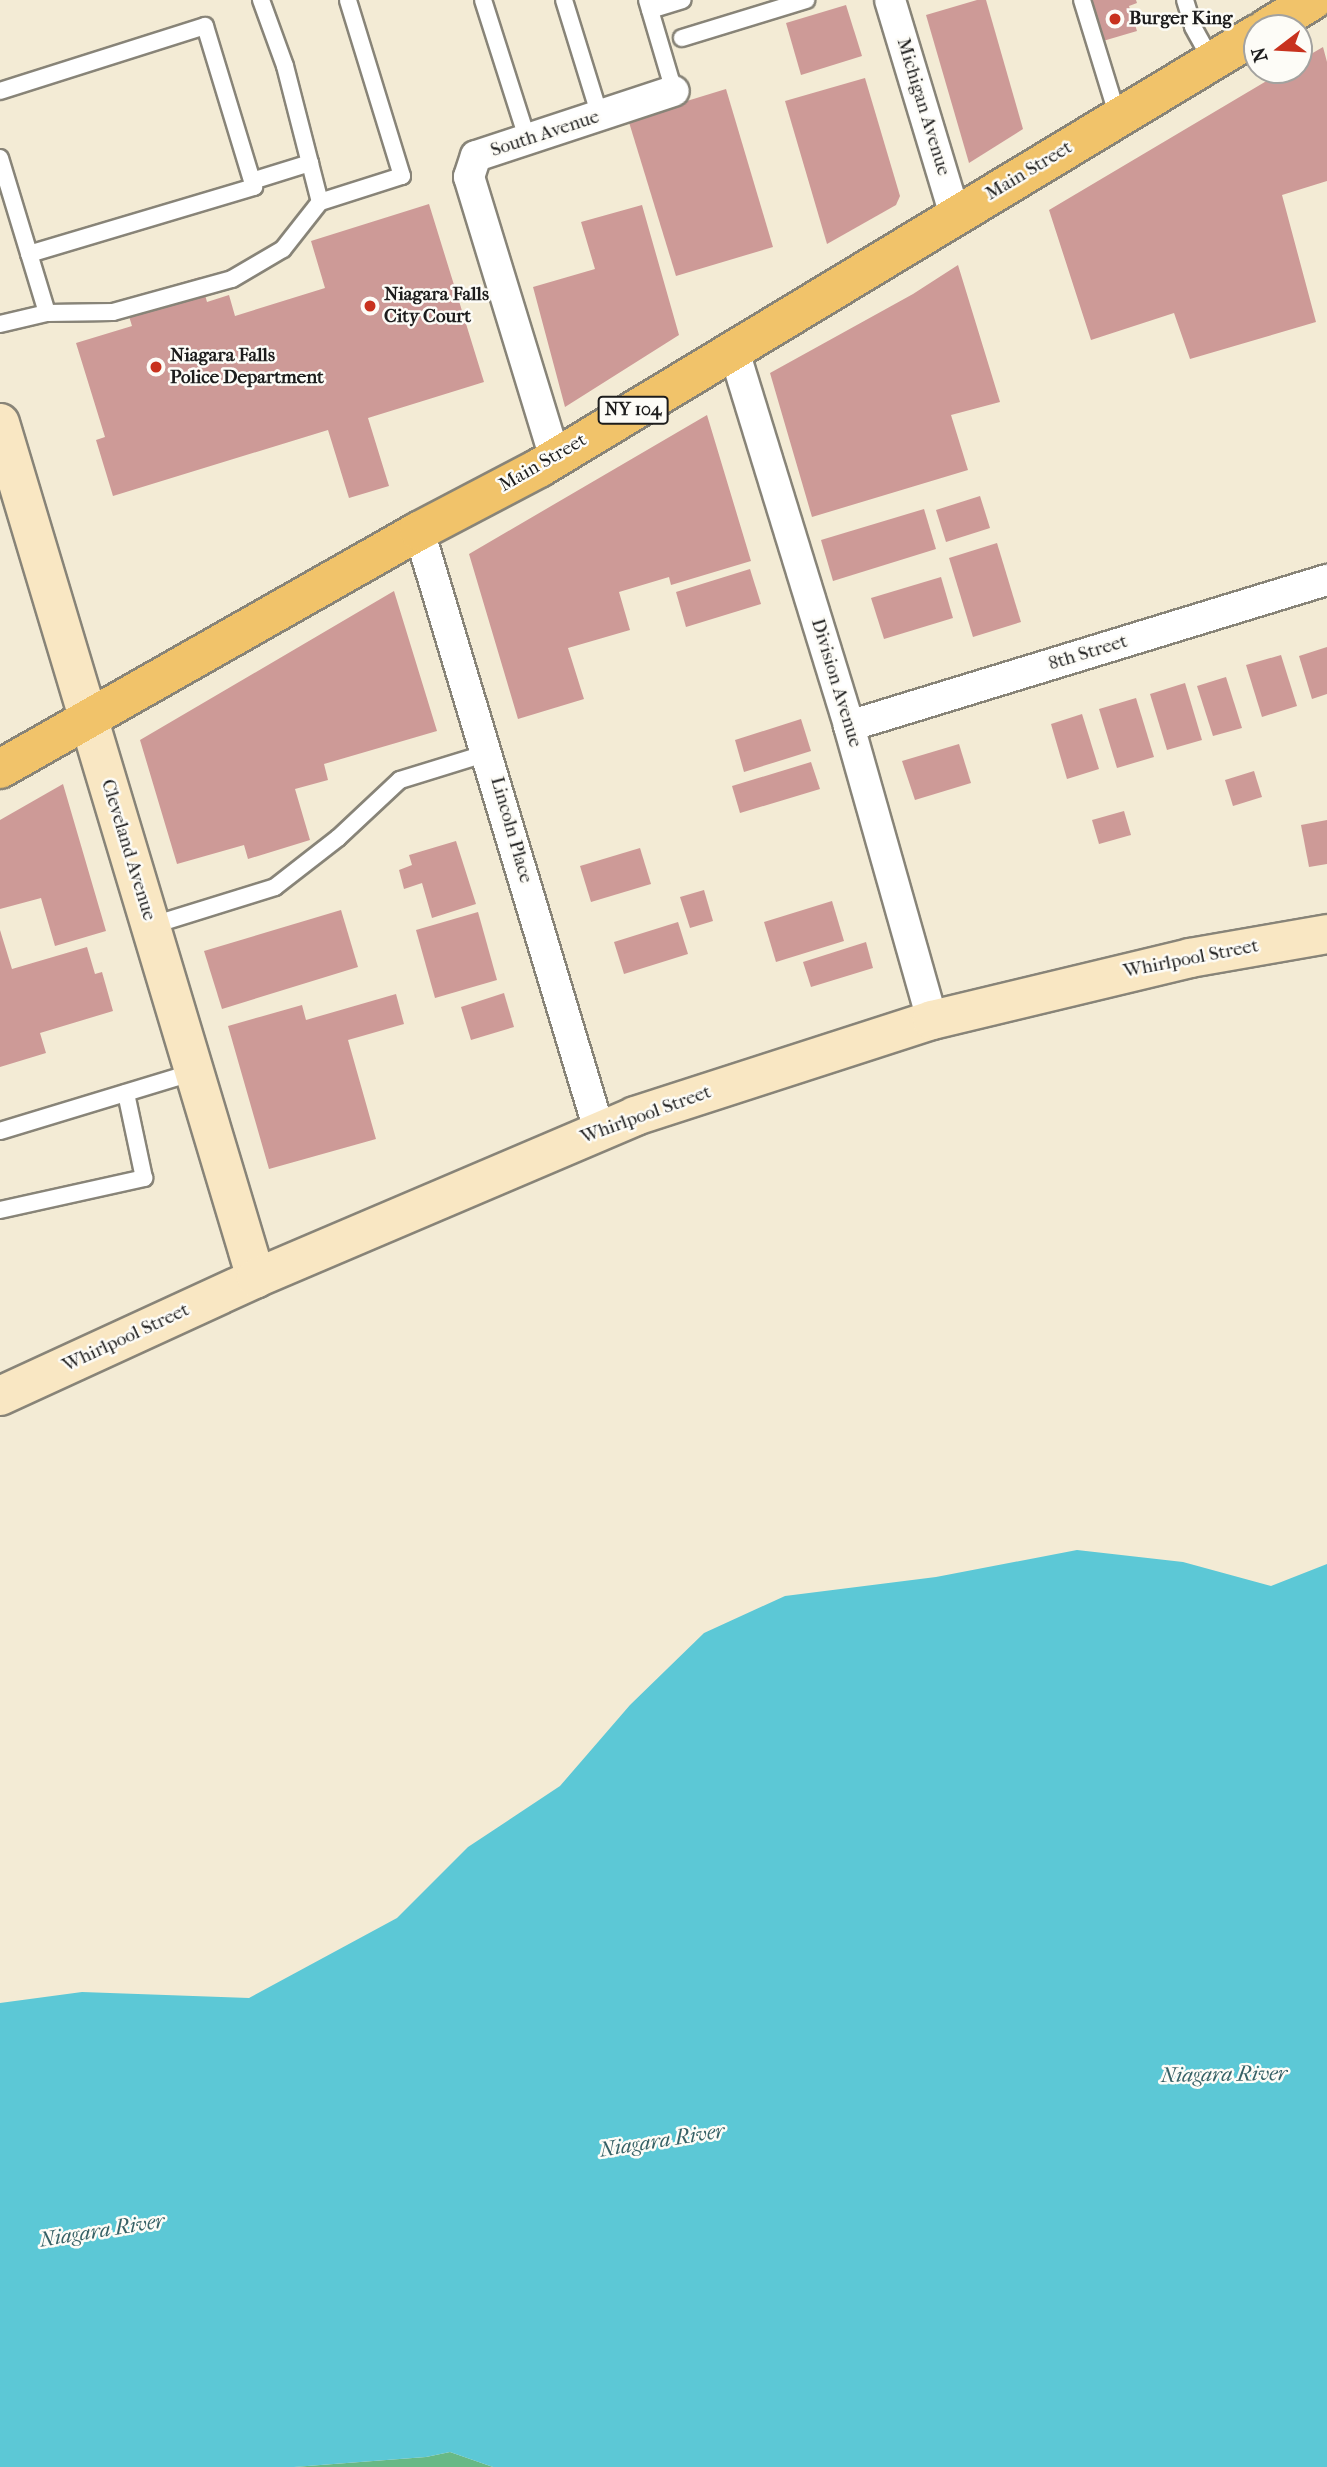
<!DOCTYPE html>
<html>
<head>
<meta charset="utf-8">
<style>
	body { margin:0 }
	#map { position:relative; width:1327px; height:2467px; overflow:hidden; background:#f3ebd5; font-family:"IM FELL French Canon",serif }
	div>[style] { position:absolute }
	.forest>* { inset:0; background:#67b986 }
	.water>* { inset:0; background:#5cc8d6 }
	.building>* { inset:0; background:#cd9a97 }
	.roads { filter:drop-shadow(2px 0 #888478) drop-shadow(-2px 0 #888478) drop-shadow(0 2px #888478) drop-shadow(0 -2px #888478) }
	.lane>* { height:16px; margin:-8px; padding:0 8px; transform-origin:8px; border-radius:8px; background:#fff }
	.street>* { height:30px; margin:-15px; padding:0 15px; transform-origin:15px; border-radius:15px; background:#fff }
	.secondary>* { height:38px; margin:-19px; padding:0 19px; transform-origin:19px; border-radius:19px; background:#f9e7c3 }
	.primary>* { height:38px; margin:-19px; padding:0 19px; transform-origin:19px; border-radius:19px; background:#f1c36a }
	.dots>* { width:19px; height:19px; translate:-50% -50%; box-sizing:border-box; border:4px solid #fdfcf7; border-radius:50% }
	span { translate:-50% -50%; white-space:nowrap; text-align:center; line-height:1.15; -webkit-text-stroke:5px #fdfcf7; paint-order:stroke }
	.shield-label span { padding:2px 5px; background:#fdfcf7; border:2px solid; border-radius:5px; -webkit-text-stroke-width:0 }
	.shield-label { font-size:18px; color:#1c1c1c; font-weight:700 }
	.poi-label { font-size:19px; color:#1c1c1c; font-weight:700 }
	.left { translate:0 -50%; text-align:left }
	.street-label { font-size:19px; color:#1c1c1c }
	.water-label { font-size:21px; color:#366166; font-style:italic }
	.north { position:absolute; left:1243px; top:14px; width:70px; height:70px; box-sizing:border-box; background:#fdfcf7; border:2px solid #a3a29f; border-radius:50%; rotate:253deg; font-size:19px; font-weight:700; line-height:28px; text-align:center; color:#1c1c1c }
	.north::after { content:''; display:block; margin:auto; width:24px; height:32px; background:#c8321e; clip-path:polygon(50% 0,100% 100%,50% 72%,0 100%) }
</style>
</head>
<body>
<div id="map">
	<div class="forest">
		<i style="clip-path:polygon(450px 2452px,493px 2467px,294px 2467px,426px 2457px)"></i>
	</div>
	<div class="water">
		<i style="clip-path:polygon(1077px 1550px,1183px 1562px,1271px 1586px,1327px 1564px,1327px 2467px,493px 2467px,450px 2452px,426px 2457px,294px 2467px,0 2467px,0 2003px,82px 1992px,249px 1998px,397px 1918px,468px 1847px,560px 1786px,630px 1705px,704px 1633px,785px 1596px,936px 1577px)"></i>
	</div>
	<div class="building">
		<i style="clip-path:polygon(977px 0,986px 0,1023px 129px,969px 163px,926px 15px)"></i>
		<i style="clip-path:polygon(1091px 0,1136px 0,1137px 3px,1129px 6px,1137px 31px,1103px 41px)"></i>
		<i style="clip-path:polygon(846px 5px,862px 56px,801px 75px,786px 23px)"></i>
		<i style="clip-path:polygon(1323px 47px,1327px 62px,1327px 181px,1282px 195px,1316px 322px,1190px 359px,1174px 313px,1091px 340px,1049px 210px,1285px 70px,1299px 70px,1299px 61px)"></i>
		<i style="clip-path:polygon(865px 78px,900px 196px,896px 205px,827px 244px,785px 101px)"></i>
		<i style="clip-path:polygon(726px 89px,773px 247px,676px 276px,628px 119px)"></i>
		<i style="clip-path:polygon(429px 204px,484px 382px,368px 418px,389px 486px,349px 498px,328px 430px,113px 496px,96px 440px,105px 437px,76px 343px,132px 326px,124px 300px,200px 277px,207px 302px,229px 295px,235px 316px,325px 288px,311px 241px)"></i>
		<i style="clip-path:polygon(642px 205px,679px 335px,565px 407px,533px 287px,595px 269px,581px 222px)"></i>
		<i style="clip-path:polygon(958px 265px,1000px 402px,951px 415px,968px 470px,812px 517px,770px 373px,913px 294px)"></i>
		<i style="clip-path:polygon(707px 415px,751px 561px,671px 585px,669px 577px,619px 592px,630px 630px,568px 648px,584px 699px,518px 719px,469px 554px)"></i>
		<i style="clip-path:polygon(980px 496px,990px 528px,946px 542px,936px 510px)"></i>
		<i style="clip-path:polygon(924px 509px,936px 549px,833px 581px,821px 540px)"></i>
		<i style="clip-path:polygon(997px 543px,1021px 622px,973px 637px,949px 558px)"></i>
		<i style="clip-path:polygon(750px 569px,761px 604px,686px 627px,676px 592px)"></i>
		<i style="clip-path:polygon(941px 577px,953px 618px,884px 639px,871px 598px)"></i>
		<i style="clip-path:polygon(394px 591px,437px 731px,324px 764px,328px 780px,295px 789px,310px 840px,248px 859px,244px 845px,177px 864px,140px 740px)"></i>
		<i style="clip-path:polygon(1327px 647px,1327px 694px,1312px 699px,1299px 656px)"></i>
		<i style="clip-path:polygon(1281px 655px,1297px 706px,1262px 717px,1246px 665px)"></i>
		<i style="clip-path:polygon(1226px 677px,1242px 728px,1213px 736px,1197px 686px)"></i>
		<i style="clip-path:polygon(1185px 683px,1202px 740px,1167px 750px,1150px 694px)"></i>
		<i style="clip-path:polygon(1136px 698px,1154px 757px,1117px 768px,1099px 709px)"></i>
		<i style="clip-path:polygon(1082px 714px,1099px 769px,1067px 779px,1051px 724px)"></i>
		<i style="clip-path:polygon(801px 719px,811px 751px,744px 772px,735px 740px)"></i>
		<i style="clip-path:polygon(959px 744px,971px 783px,915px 800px,902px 761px)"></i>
		<i style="clip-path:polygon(811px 762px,820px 789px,740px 813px,732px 786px)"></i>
		<i style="clip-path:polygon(1254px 771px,1262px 797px,1233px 806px,1225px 780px)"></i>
		<i style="clip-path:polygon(63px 784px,106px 931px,55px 946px,41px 898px,0 909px,0 820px)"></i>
		<i style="clip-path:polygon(1124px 811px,1131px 835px,1099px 844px,1092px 820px)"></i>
		<i style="clip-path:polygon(1327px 820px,1327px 864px,1309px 867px,1301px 825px)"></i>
		<i style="clip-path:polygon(456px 841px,476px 904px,432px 918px,422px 883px,404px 889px,399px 870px,412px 865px,409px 855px)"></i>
		<i style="clip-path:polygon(640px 848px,651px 884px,591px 902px,580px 866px)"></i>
		<i style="clip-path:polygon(704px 890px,713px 921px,690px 928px,680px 897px)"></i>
		<i style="clip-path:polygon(832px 901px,844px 941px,776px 962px,764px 922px)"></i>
		<i style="clip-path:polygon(341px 910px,358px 967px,222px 1009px,204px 951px)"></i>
		<i style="clip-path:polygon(478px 912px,497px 980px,435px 998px,416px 930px)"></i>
		<i style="clip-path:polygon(678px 922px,688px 954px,624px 974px,614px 942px)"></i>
		<i style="clip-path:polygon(0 930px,12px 969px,87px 947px,95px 974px,102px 972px,113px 1011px,40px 1033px,46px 1053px,0 1067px)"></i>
		<i style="clip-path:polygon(866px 942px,873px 968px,811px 987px,803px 962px)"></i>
		<i style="clip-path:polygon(504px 993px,514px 1027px,471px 1040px,461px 1007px)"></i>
		<i style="clip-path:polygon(396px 994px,404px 1024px,348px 1040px,376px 1139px,269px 1169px,228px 1026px,302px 1005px,306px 1020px)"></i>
	</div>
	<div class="roads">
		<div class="lane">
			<i style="left:261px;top:0;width:70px;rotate:70deg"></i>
			<i style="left:285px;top:66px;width:140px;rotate:75.6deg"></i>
			<i style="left:483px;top:0;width:145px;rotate:72.3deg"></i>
			<i style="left:564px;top:0;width:121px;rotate:72.8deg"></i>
			<i style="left:647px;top:0;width:95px;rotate:73.5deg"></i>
			<i style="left:1082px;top:0;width:122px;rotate:72.9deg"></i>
			<i style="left:1185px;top:0;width:28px;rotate:73deg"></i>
			<i style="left:1193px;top:27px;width:39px;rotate:61deg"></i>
			<i style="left:650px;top:10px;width:34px;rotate:-17deg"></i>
			<i style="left:682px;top:38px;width:130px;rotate:-17deg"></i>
			<i style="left:0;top:91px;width:215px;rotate:-17.6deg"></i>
			<i style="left:205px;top:26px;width:162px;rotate:73.1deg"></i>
			<i style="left:252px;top:181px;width:61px;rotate:-17.2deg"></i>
			<i style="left:0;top:158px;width:162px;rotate:73.1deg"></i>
			<i style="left:320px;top:202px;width:86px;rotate:-17.6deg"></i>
			<i style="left:402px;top:176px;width:184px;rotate:-107.1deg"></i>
			<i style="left:29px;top:254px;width:235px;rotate:-16.6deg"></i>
			<i style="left:254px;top:187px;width:6px;rotate:-108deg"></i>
			<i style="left:0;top:324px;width:48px;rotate:-13.2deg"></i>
			<i style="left:47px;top:313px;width:66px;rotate:-0.9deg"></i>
			<i style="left:113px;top:312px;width:123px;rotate:-15.5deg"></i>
			<i style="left:232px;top:279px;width:59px;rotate:-30.5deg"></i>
			<i style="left:283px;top:249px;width:60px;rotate:-51.8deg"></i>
			<i style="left:150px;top:926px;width:131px;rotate:-17.3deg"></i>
			<i style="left:275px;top:887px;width:80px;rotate:-37.9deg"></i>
			<i style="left:338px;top:838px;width:85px;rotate:-43.1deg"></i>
			<i style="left:400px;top:780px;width:92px;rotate:-17.1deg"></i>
			<i style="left:0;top:1131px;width:203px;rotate:-16.9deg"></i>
			<i style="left:0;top:1210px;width:148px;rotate:-12.5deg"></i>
			<i style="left:144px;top:1178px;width:87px;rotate:-102deg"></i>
		</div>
		<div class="street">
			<i style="left:890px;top:0;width:225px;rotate:73.2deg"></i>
			<i style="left:733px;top:348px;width:395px;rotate:72.9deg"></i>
			<i style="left:849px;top:726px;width:305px;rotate:74.2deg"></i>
			<i style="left:555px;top:458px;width:294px;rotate:-107deg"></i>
			<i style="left:469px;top:177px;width:22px;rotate:-72deg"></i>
			<i style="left:476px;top:156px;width:208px;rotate:-18.2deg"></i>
			<i style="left:419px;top:531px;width:625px;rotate:73.27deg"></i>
			<i style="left:849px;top:726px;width:500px;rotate:-17deg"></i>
		</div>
		<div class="secondary">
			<i style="left:0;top:423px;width:893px;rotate:73.33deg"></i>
			<i style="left:0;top:1396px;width:282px;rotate:-24.7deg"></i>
			<i style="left:256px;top:1278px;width:412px;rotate:-23.1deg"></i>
			<i style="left:635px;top:1116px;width:312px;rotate:-17.9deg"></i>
			<i style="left:932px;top:1020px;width:265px;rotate:-13.5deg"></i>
			<i style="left:1190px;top:958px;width:139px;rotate:-9.9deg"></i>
		</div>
		<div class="primary">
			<i style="left:1267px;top:28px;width:54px;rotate:-31.3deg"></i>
			<i style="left:0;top:769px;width:482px;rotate:-29.6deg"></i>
			<i style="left:419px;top:531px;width:136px;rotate:-27.7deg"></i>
			<i style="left:539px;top:468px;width:839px;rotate:-31.15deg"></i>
		</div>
	</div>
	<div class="dots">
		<i style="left:1115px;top:19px;background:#c8321e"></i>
		<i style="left:370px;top:306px;background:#c8321e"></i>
		<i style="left:156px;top:367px;background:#c8321e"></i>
	</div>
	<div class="shield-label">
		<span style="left:633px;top:410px">NY 104</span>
	</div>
	<div class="poi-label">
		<span class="left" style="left:1129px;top:19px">Burger King</span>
		<span class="left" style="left:384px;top:306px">Niagara Falls<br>City Court</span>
		<span class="left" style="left:170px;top:367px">Niagara Falls<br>Police Department</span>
	</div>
	<div class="street-label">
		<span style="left:923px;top:107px;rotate:73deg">Michigan Avenue</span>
		<span style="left:545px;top:134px;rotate:-18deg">South Avenue</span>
		<span style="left:1029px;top:171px;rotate:-31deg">Main Street</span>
		<span style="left:543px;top:463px;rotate:-30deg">Main Street</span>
		<span style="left:1088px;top:653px;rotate:-17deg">8th Street</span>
		<span style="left:836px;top:683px;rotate:73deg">Division Avenue</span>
		<span style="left:511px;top:830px;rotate:74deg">Lincoln Place</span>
		<span style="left:128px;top:850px;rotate:73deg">Cleveland Avenue</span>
		<span style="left:1191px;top:959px;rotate:-11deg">Whirlpool Street</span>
		<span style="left:646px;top:1115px;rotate:-20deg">Whirlpool Street</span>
		<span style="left:126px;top:1338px;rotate:-25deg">Whirlpool Street</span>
	</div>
	<div class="water-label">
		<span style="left:1224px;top:2074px;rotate:-1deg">Niagara River</span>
		<span style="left:662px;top:2140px;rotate:-9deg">Niagara River</span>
		<span style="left:102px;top:2230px;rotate:-9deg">Niagara River</span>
	</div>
	<div class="north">N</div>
</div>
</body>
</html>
